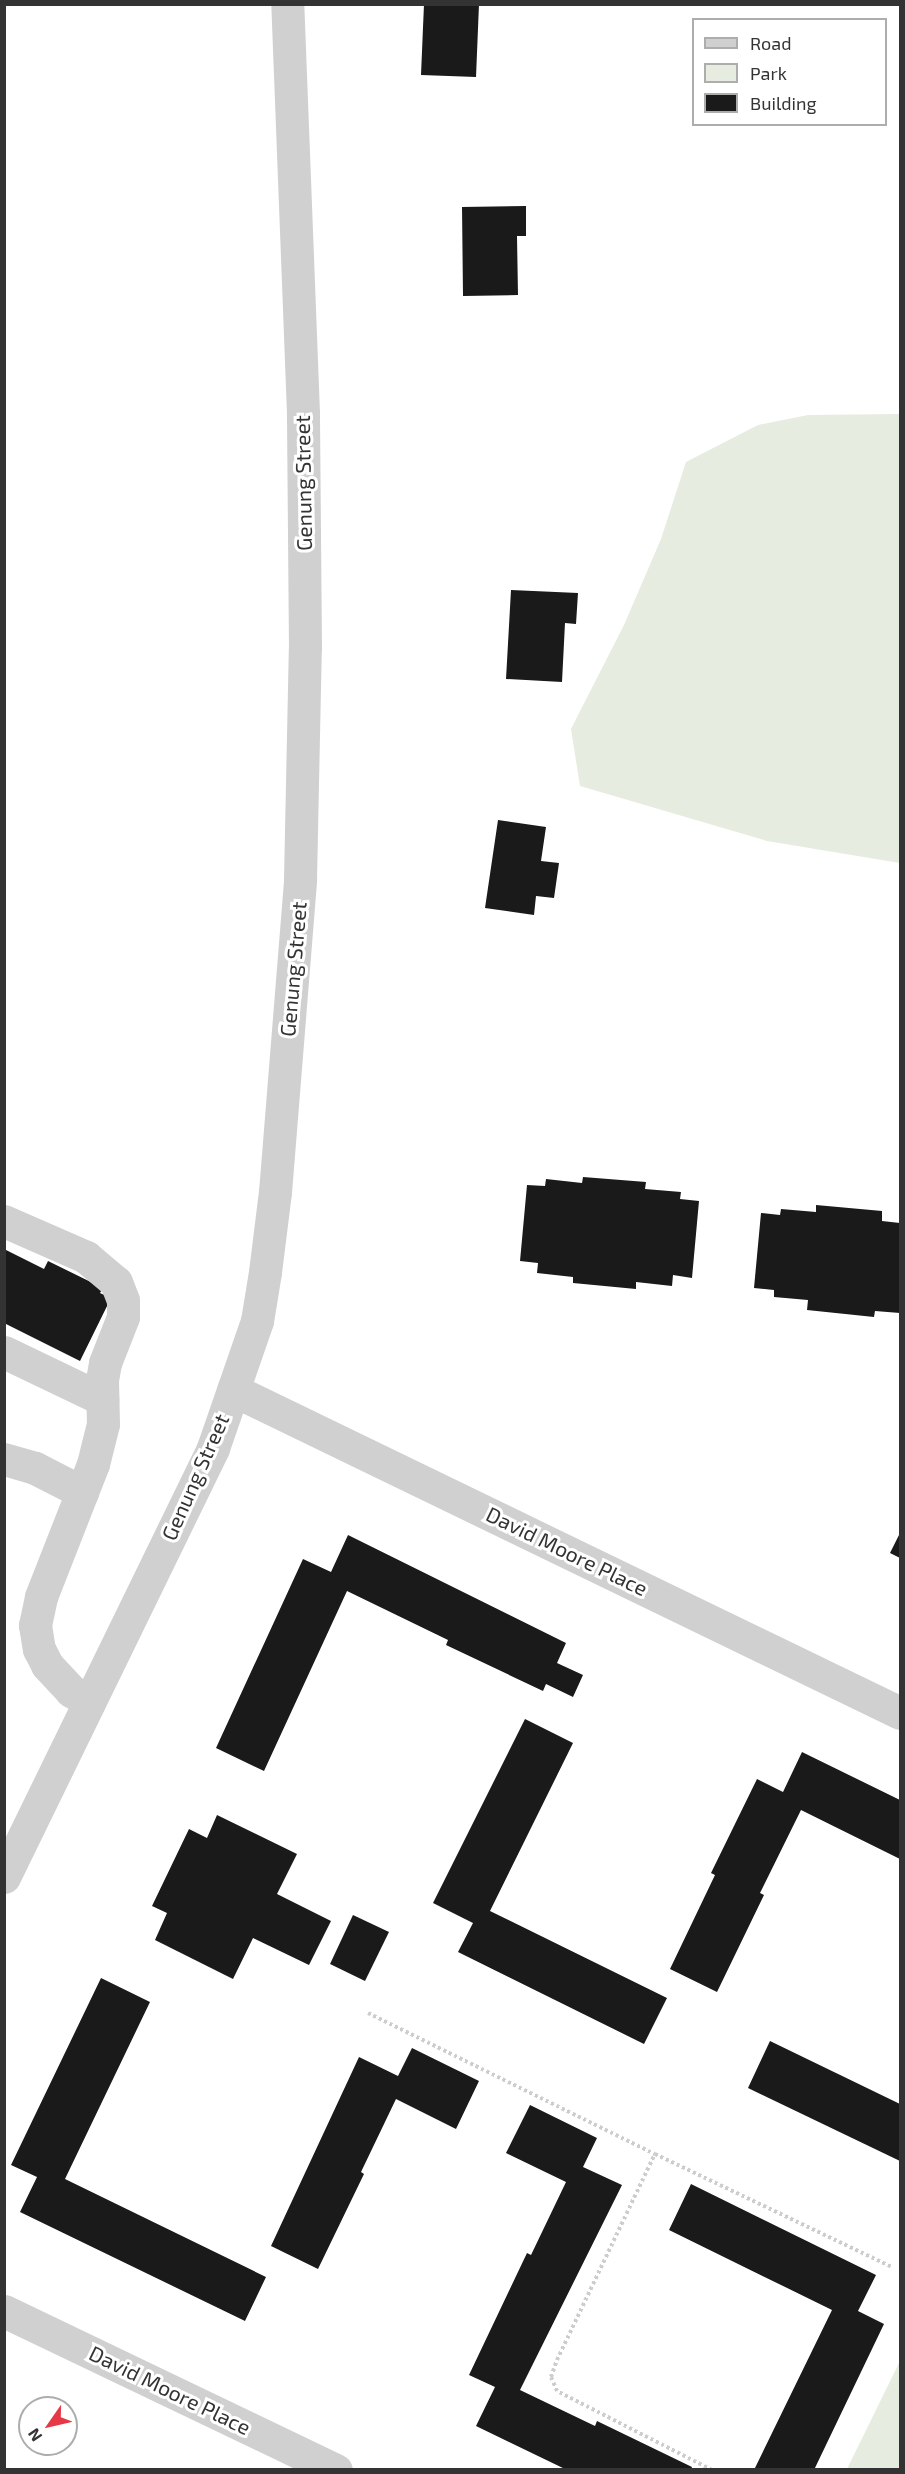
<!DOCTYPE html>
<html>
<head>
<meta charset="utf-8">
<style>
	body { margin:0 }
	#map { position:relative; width:905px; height:2474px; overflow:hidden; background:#fff; font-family:"Exo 2",sans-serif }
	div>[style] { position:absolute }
	.green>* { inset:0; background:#e6ecdf }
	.building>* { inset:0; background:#1a1a1a }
	.path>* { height:4px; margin-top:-2px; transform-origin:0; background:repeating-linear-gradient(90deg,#cdcdcd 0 3px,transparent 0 6px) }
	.minor>* { height:33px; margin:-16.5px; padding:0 16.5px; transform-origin:16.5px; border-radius:16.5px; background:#d0d0d0 }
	span { translate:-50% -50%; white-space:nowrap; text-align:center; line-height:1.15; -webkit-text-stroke:6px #fff; paint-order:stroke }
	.street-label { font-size:21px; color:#333 }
	.frame { position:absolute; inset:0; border:6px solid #333; pointer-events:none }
	.legend { position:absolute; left:692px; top:18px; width:195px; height:108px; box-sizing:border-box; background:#fff; border:2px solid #adadad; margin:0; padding:8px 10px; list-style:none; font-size:18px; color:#333 }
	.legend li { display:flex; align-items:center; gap:12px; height:30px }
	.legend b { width:30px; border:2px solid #adadad }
	.north { position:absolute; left:18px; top:2396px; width:60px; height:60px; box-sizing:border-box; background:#fff; border:2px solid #adadad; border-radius:50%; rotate:236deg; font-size:16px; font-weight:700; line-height:24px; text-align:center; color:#333 }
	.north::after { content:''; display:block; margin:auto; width:21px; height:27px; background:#e63946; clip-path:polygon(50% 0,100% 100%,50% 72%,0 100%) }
</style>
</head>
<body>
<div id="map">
	<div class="green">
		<i style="clip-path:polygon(900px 414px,900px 863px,767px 841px,580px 786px,571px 729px,624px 625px,661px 539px,686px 462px,758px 425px,808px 415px)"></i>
		<i style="clip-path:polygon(900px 2361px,900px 2469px,847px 2469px)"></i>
	</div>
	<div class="building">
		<i style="clip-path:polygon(424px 4px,479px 4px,476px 77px,421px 75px)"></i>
		<i style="clip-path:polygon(526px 206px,526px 236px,517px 236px,518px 295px,463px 296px,462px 207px)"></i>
		<i style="clip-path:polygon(511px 590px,578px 593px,576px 624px,565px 623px,562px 682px,506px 679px)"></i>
		<i style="clip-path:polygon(498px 820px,546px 827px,541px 861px,559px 863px,554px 898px,536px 896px,534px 915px,485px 908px)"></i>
		<i style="clip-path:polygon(583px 1177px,646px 1182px,645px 1189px,681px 1192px,680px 1199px,699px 1201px,692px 1278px,673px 1275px,672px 1286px,636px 1282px,636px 1289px,573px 1283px,573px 1277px,537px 1273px,538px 1263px,520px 1261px,527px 1185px,545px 1186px,546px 1179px,582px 1183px)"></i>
		<i style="clip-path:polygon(816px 1205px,882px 1211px,882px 1221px,900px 1223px,900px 1313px,875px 1311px,874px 1317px,807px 1310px,808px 1300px,774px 1297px,774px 1290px,754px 1288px,761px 1213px,780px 1215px,781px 1209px,816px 1212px)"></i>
		<i style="clip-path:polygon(4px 1249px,44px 1269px,48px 1261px,103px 1288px,100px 1293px,111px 1298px,80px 1361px,4px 1323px)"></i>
		<i style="clip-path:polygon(900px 1533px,900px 1558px,890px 1553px)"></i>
		<i style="clip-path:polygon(348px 1535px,566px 1643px,557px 1663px,583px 1675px,573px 1697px,546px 1684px,543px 1691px,446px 1645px,448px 1640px,347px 1591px,264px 1771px,216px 1748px,303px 1559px,331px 1572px)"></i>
		<i style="clip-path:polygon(525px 1719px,573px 1743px,490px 1911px,667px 1998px,644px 2044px,458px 1952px,473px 1923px,433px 1903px)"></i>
		<i style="clip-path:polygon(802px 1752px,900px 1800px,900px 1859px,801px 1810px,760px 1893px,764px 1895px,717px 1992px,670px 1969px,715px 1875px,711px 1873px,757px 1779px,783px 1792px)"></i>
		<i style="clip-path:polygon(217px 1815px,297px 1854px,277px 1894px,331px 1921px,309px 1965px,253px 1938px,233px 1979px,155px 1940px,167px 1913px,152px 1906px,189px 1829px,207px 1838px)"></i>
		<i style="clip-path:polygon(353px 1915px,389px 1932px,365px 1981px,330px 1964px)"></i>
		<i style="clip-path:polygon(101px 1978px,150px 2002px,65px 2179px,266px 2277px,245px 2321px,20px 2212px,37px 2177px,11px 2165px)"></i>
		<i style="clip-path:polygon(770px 2041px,900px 2104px,900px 2161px,748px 2088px)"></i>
		<i style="clip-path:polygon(412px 2048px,479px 2081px,456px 2129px,396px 2099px,361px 2172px,364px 2174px,318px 2269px,271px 2246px,359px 2057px,398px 2076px)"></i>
		<i style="clip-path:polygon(530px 2105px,597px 2138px,583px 2167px,622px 2185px,520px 2390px,595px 2426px,597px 2421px,692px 2467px,691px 2470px,567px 2470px,476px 2426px,495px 2387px,469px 2375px,527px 2253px,531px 2255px,566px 2182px,506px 2153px)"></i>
		<i style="clip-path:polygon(691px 2184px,876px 2275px,858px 2311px,884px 2324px,814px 2470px,754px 2470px,832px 2310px,669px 2230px)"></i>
	</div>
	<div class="path">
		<i style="left:368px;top:2013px;width:320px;rotate:26.2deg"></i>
		<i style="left:712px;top:2470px;width:174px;rotate:-153deg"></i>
		<i style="left:557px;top:2391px;width:15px;rotate:-113deg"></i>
		<i style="left:551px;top:2377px;width:18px;rotate:-71deg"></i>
		<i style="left:557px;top:2360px;width:228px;rotate:-64.6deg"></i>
		<i style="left:655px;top:2154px;width:263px;rotate:25.5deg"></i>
	</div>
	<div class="minor">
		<i style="left:4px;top:1221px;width:90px;rotate:23.7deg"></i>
		<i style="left:86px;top:1257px;width:39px;rotate:40deg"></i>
		<i style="left:116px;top:1282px;width:19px;rotate:69deg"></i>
		<i style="left:123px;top:1300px;width:17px;rotate:90deg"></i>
		<i style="left:123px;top:1317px;width:49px;rotate:111.4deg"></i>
		<i style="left:105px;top:1363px;width:17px;rotate:100deg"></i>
		<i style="left:102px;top:1380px;width:44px;rotate:88.7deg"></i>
		<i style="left:103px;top:1424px;width:41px;rotate:104deg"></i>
		<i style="left:93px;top:1464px;width:143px;rotate:111.4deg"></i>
		<i style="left:41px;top:1597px;width:29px;rotate:102deg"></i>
		<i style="left:35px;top:1625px;width:24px;rotate:81deg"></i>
		<i style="left:39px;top:1649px;width:18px;rotate:63deg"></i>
		<i style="left:47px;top:1665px;width:35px;rotate:47deg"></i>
		<i style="left:71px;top:1691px;width:21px;rotate:29deg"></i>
		<i style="left:4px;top:1352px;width:109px;rotate:25.6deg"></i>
		<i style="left:233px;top:1390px;width:741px;rotate:25.84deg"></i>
		<i style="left:4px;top:1459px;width:32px;rotate:16deg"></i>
		<i style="left:35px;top:1468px;width:53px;rotate:27.1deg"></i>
		<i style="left:4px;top:1877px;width:477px;rotate:-64deg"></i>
		<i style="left:213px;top:1448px;width:134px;rotate:-70.9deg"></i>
		<i style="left:257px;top:1321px;width:50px;rotate:-80.7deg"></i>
		<i style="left:265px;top:1272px;width:81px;rotate:-82.9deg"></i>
		<i style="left:275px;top:1192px;width:314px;rotate:-85.4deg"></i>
		<i style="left:300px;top:879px;width:231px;rotate:-88.8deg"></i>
		<i style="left:305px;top:648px;width:235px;rotate:-90.5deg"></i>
		<i style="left:303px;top:413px;width:409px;rotate:-92.2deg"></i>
		<i style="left:4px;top:2311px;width:368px;rotate:25.6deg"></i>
	</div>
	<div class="street-label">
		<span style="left:303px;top:483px;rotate:-91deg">Genung Street</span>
		<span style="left:293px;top:969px;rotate:-85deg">Genung Street</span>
		<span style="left:195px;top:1477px;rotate:-66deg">Genung Street</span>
		<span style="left:567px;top:1551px;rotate:26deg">David Moore Place</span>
		<span style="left:170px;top:2390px;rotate:26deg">David Moore Place</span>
	</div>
	<div class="frame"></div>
	<ul class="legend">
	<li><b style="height:8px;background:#d0d0d0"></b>Road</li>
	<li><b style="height:16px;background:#e6ecdf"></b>Park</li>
	<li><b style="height:16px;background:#1a1a1a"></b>Building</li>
	</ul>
	<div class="north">N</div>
</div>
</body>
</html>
